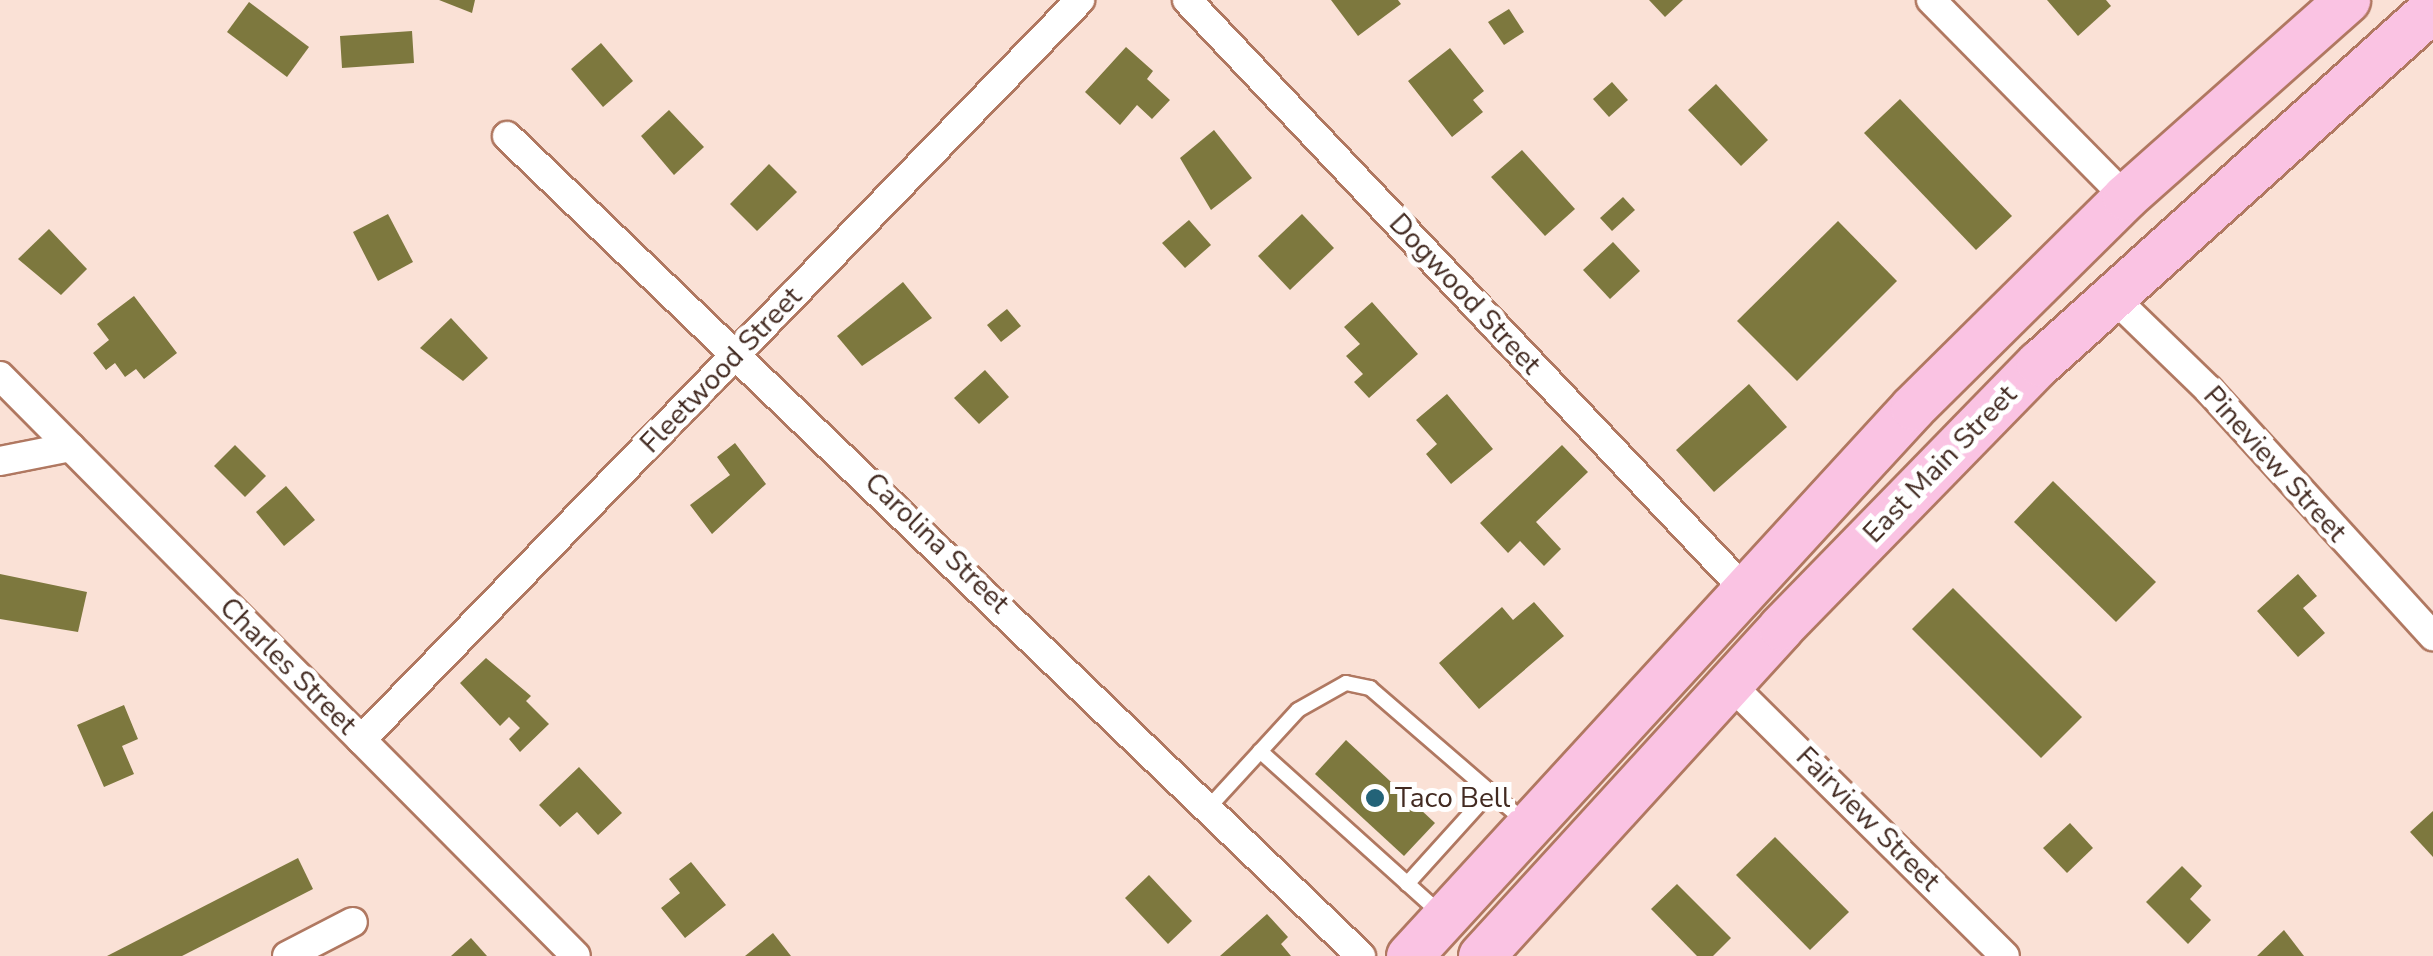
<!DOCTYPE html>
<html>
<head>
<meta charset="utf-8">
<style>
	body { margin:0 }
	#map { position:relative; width:2433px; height:956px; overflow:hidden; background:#fae1d6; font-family:"Nunito Sans",sans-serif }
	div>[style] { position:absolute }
	.building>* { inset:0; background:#7d783e }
	.roads { filter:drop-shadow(2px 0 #b07861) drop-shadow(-2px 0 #b07861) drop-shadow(0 2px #b07861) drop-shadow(0 -2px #b07861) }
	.lane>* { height:14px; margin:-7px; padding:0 7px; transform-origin:7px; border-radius:7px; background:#fff }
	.street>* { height:28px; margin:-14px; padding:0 14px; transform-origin:14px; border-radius:14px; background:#fff }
	.primary>* { height:45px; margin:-22.5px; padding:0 22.5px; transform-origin:22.5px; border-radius:22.5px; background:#fac3e3 }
	.dots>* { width:28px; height:28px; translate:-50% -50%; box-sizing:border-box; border:5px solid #fff; border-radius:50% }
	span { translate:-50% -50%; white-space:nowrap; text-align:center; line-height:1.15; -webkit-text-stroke:10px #fff; paint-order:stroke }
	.street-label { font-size:28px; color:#422a21 }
	.poi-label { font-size:28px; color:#422a21 }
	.left { translate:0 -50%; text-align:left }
</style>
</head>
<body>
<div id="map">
	<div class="building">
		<i style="clip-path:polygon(439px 0,475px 0,472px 13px)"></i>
		<i style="clip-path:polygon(1331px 0,1398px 0,1401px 4px,1358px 36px)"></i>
		<i style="clip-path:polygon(1649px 0,1683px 0,1665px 17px)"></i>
		<i style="clip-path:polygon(2047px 0,2106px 0,2111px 6px,2078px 36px)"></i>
		<i style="clip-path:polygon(249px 2px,309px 47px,287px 77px,227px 32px)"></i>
		<i style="clip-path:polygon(1509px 9px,1524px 32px,1504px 45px,1488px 22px)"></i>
		<i style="clip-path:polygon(412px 31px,414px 63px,342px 68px,340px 36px)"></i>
		<i style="clip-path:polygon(601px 43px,633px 81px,603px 107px,571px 69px)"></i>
		<i style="clip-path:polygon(1126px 47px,1153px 71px,1147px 79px,1170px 100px,1152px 119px,1137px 105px,1120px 125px,1085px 92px)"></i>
		<i style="clip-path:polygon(1450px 48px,1484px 91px,1473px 100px,1483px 112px,1452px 137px,1408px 81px)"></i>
		<i style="clip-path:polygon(1612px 82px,1628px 100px,1609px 117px,1593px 99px)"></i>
		<i style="clip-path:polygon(1716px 84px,1768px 140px,1741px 166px,1688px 110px)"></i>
		<i style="clip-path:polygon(1900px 99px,2012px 216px,1976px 250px,1864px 133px)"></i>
		<i style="clip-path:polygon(669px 110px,704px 147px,674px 175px,641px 136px)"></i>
		<i style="clip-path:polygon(1214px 130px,1252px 178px,1211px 210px,1180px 158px)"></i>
		<i style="clip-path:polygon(1522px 150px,1575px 209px,1545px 236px,1491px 177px)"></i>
		<i style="clip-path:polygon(769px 164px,797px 192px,757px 231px,730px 204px)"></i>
		<i style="clip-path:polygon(1623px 197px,1635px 210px,1612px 231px,1600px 218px)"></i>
		<i style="clip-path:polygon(388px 214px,413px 262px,378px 281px,353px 232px)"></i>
		<i style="clip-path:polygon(1302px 214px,1334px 248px,1290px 290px,1258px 256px)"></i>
		<i style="clip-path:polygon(1189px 220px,1211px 245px,1185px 268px,1162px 243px)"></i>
		<i style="clip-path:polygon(1838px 221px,1897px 281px,1797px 381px,1737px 321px)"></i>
		<i style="clip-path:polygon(49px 229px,87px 269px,61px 295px,18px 259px)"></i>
		<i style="clip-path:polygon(1613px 242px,1640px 271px,1610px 299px,1583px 270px)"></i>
		<i style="clip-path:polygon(903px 282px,932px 318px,862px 366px,837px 336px)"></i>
		<i style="clip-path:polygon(134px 296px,177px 353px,144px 379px,136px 369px,125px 377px,115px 363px,106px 370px,93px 353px,109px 340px,97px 324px)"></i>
		<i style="clip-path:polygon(1372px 302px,1418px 354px,1369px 398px,1354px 382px,1363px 374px,1346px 356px,1360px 344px,1344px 327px)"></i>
		<i style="clip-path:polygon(1007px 309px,1021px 326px,1001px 342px,987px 325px)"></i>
		<i style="clip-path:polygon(451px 318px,488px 358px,463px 381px,420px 348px)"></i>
		<i style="clip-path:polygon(985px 370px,1009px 397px,979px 424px,954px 398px)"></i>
		<i style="clip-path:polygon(1749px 384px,1787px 427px,1714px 492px,1676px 450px)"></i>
		<i style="clip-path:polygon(1447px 394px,1493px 449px,1451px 484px,1426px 454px,1437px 444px,1416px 420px)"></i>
		<i style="clip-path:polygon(735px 443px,766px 484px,712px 534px,690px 505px,730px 475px,717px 457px)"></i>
		<i style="clip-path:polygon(235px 445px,266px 476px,245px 497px,214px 466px)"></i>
		<i style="clip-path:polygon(1562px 445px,1588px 472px,1536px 522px,1561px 549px,1544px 566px,1520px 541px,1508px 553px,1480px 523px)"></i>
		<i style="clip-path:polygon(2053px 481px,2156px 582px,2116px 622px,2014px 522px)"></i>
		<i style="clip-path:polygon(286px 486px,315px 520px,284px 546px,256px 512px)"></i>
		<i style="clip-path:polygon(0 574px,87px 592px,78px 632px,0 619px)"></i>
		<i style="clip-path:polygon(2298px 574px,2317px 596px,2303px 608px,2325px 633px,2298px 657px,2257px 611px)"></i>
		<i style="clip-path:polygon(1953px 588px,2082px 717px,2041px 758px,1912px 629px)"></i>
		<i style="clip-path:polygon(1534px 602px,1564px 636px,1479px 709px,1439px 663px,1502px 607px,1513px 620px)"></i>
		<i style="clip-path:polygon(486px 658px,531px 696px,526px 701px,549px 724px,520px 752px,509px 739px,520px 728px,509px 717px,500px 726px,460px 683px)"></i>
		<i style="clip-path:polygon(124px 705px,138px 739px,122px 746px,134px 774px,104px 787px,77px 725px)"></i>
		<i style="clip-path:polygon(1346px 740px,1435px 823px,1404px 856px,1315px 774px)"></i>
		<i style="clip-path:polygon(579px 767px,622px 813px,598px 835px,577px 812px,560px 827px,539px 805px)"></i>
		<i style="clip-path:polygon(2433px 811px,2433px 857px,2410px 832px)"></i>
		<i style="clip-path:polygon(2070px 823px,2093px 848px,2067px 873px,2043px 848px)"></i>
		<i style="clip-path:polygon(1775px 837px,1849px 912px,1810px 950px,1736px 875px)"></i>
		<i style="clip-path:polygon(298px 858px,313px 889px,182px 956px,107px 956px)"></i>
		<i style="clip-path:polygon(691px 862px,726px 905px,685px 938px,661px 908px,680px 893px,669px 879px)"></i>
		<i style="clip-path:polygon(2182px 866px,2202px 886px,2190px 899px,2211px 920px,2188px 944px,2146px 902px)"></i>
		<i style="clip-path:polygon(1149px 875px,1192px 921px,1168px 944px,1125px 898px)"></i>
		<i style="clip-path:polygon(1677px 884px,1731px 938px,1713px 956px,1697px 956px,1651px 909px)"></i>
		<i style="clip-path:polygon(1267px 914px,1288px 937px,1281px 944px,1291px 956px,1220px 956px)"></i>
		<i style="clip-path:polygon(2284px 930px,2304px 956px,2257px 956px)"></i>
		<i style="clip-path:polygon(773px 933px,791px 956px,745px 956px)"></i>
		<i style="clip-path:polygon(471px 938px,487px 956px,451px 956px)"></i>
	</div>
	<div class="roads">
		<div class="lane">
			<i style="left:1260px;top:751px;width:244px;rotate:42deg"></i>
			<i style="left:1210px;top:806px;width:130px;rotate:-47.5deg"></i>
			<i style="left:1298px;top:710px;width:55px;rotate:-29.4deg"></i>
			<i style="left:1346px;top:683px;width:25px;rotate:12deg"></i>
			<i style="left:1370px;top:688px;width:205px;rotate:40.8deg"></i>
			<i style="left:1407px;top:884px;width:124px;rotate:-47.9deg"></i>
		</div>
		<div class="street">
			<i style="left:1187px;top:0;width:811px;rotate:46.6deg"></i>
			<i style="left:1931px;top:0;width:276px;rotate:45.4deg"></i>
			<i style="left:507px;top:136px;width:1184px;rotate:43.84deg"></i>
			<i style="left:2112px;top:296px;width:135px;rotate:44.1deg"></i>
			<i style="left:2209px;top:390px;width:333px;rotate:47.7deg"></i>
			<i style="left:0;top:376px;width:817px;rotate:45.2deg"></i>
			<i style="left:0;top:461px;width:72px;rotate:-11.2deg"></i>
			<i style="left:1729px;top:683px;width:388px;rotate:44.7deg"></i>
			<i style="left:361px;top:740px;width:1032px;rotate:-45.82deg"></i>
			<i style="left:287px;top:956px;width:74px;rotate:-27.3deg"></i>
		</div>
		<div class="primary">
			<i style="left:1409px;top:956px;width:745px;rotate:-47.45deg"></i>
			<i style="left:1913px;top:407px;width:298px;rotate:-44.7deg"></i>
			<i style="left:2125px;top:197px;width:297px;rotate:-41.6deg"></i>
			<i style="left:1481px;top:956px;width:445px;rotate:-47.6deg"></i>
			<i style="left:1781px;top:627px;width:369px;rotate:-45.7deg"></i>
			<i style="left:2039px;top:363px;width:530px;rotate:-42.02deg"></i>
		</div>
	</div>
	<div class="dots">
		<i style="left:1375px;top:798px;background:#236378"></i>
	</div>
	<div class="street-label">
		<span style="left:1465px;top:294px;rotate:47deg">Dogwood Street</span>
		<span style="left:721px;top:370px;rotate:-46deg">Fleetwood Street</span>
		<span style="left:1940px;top:464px;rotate:-46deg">East Main Street</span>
		<span style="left:2275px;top:464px;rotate:48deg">Pineview Street</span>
		<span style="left:937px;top:543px;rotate:44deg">Carolina Street</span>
		<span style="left:288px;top:666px;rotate:45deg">Charles Street</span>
		<span style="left:1868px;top:819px;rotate:45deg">Fairview Street</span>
	</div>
	<div class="poi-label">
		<span class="left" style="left:1395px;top:798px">Taco Bell</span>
	</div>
</div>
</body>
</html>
